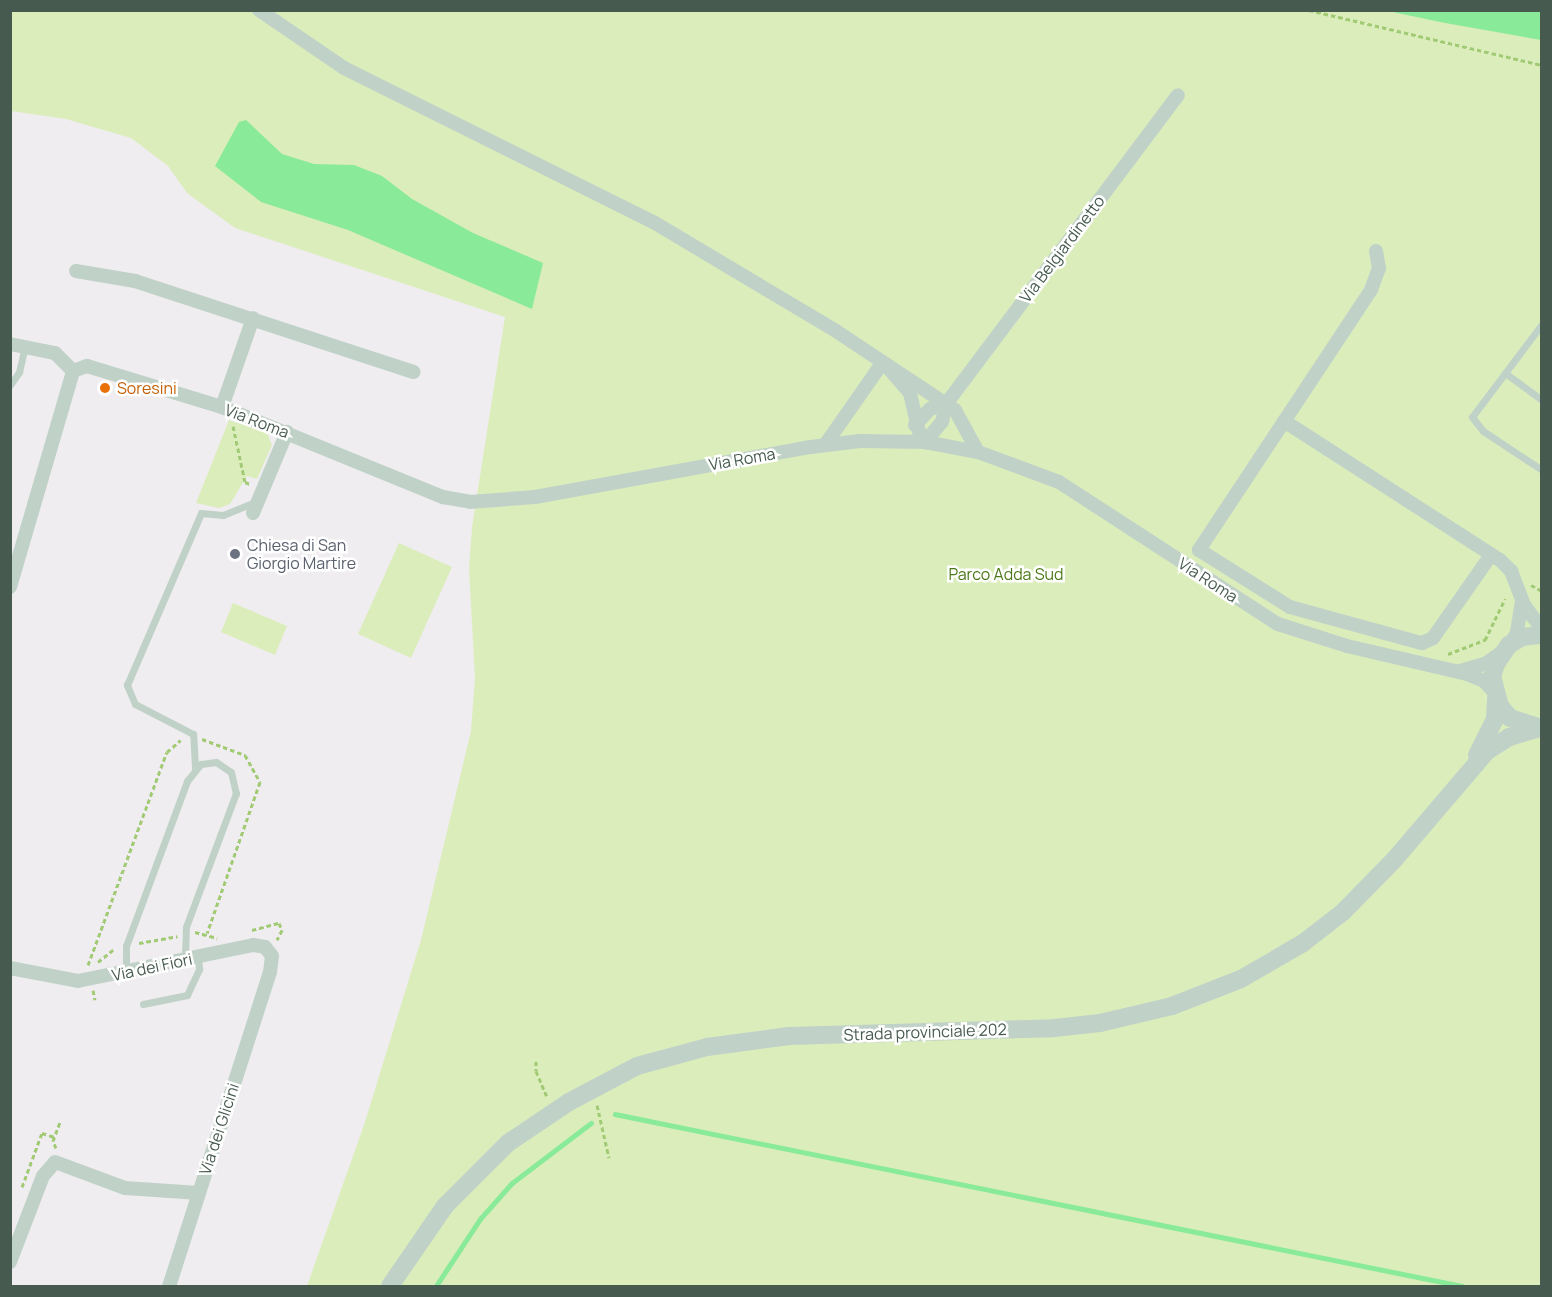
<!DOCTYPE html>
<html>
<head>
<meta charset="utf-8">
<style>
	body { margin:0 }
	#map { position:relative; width:1552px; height:1297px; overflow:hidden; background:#f0edf0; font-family:Manrope,sans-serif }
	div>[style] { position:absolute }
	.green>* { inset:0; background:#dbedbb }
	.water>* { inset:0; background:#89ea9a }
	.stream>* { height:4.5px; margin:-2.25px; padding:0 2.25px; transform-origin:2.25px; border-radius:2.25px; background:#89ea9a }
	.path>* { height:3px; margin-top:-1.5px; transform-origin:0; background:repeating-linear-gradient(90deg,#a1ca74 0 4.5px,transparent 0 7.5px) }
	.service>* { height:7px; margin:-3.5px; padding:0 3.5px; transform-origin:3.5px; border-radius:3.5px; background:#c0d2c8 }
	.minor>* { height:14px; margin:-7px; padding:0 7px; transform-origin:7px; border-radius:7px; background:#c0d2c8 }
	.tertiary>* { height:18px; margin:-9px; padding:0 9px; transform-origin:9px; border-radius:9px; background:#c0d2c8 }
	.dots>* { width:16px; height:16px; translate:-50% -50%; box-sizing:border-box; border:3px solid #fff; border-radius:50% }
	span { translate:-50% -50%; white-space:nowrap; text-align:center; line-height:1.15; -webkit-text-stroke:5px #fff; paint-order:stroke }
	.street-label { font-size:16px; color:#465a4f }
	.food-label { font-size:16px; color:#c56008 }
	.left { translate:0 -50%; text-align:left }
	.worship-label { font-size:16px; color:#5b616d }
	.park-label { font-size:16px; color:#4c7918 }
	.frame { position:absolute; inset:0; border:12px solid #465a4f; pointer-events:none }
</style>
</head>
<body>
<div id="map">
	<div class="green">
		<i style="clip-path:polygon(11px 11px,1541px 11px,1541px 1286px,307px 1286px,365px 1122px,421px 940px,471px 731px,475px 678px,469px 569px,472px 527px,505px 317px,235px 228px,187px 193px,168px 166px,131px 138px,66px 119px,11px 111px)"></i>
		<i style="clip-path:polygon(229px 420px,267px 433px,272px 445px,257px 479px,247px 476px,230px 504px,219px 508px,196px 503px)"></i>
		<i style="clip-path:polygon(399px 543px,452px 567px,411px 658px,358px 634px)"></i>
		<i style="clip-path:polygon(233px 603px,287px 626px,275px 655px,221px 632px)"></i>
	</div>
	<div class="water">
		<i style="clip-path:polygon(1388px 11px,1541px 11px,1541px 40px,1445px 23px)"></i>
		<i style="clip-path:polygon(246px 120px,282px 154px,314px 164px,354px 165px,382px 176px,412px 199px,473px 233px,543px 263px,532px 309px,348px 230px,261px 202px,215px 166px,239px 122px)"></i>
	</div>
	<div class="stream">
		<i style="left:615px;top:1114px;width:864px;rotate:11.48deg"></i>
		<i style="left:436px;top:1286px;width:80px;rotate:-56.7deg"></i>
		<i style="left:480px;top:1219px;width:48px;rotate:-48.4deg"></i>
		<i style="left:512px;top:1183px;width:99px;rotate:-37.2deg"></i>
	</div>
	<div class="path">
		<i style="left:1309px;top:10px;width:239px;rotate:13.3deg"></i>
		<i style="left:233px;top:426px;width:57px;rotate:77.9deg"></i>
		<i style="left:245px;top:482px;width:5px;rotate:22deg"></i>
		<i style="left:1531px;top:585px;width:13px;rotate:29deg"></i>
		<i style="left:1448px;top:654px;width:40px;rotate:-21deg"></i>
		<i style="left:1485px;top:640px;width:46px;rotate:-64deg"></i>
		<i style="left:202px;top:739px;width:46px;rotate:20.4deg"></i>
		<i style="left:245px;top:755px;width:31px;rotate:61deg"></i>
		<i style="left:260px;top:782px;width:160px;rotate:109.3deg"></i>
		<i style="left:252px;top:930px;width:28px;rotate:-15deg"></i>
		<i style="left:279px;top:923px;width:8px;rotate:67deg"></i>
		<i style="left:282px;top:930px;width:11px;rotate:117deg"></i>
		<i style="left:195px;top:932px;width:23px;rotate:15deg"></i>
		<i style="left:139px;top:943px;width:39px;rotate:-10deg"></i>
		<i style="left:98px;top:962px;width:22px;rotate:-39deg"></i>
		<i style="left:88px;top:965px;width:227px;rotate:-69.7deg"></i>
		<i style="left:167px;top:752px;width:18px;rotate:-41deg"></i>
		<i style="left:93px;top:990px;width:10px;rotate:79deg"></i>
		<i style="left:536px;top:1061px;width:10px;rotate:90deg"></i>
		<i style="left:536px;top:1071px;width:28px;rotate:67deg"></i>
		<i style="left:597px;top:1105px;width:54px;rotate:77.2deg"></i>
		<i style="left:56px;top:1148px;width:8px;rotate:-113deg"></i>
		<i style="left:53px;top:1141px;width:20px;rotate:-70deg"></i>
		<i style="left:22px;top:1187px;width:58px;rotate:-69.7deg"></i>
		<i style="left:42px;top:1133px;width:13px;rotate:18deg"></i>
	</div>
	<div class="service">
		<i style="left:1542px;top:324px;width:116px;rotate:127deg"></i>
		<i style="left:1472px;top:417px;width:18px;rotate:52deg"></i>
		<i style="left:1483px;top:431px;width:71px;rotate:33.5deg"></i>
		<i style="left:1505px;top:373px;width:46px;rotate:36.1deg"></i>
		<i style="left:10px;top:385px;width:16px;rotate:-55deg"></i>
		<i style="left:19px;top:372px;width:27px;rotate:-77deg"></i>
		<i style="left:195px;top:768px;width:34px;rotate:-93deg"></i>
		<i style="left:193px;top:734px;width:65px;rotate:-152.7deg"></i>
		<i style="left:135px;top:704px;width:21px;rotate:-113deg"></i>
		<i style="left:127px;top:685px;width:187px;rotate:-66.7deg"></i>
		<i style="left:201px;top:513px;width:22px;rotate:5deg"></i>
		<i style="left:223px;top:515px;width:37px;rotate:-22deg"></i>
		<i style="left:126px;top:972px;width:26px;rotate:-90deg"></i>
		<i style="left:126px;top:946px;width:176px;rotate:-69.7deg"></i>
		<i style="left:187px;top:781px;width:22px;rotate:-51deg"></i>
		<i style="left:201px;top:764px;width:15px;rotate:-8deg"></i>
		<i style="left:216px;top:762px;width:18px;rotate:34deg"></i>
		<i style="left:231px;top:772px;width:22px;rotate:77deg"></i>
		<i style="left:236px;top:793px;width:143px;rotate:110.5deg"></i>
		<i style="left:186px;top:927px;width:32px;rotate:92deg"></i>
		<i style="left:143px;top:1004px;width:45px;rotate:-11.6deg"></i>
		<i style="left:187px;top:995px;width:29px;rotate:-65deg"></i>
		<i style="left:199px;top:969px;width:12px;rotate:-95deg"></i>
	</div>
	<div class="minor">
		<i style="left:259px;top:10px;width:103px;rotate:34.3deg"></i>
		<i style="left:344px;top:68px;width:347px;rotate:26.5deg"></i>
		<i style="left:655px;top:223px;width:211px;rotate:30.8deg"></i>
		<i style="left:836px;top:331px;width:143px;rotate:33.6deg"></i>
		<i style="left:955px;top:410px;width:48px;rotate:61.3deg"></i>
		<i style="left:1376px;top:251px;width:17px;rotate:80deg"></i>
		<i style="left:1379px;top:268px;width:23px;rotate:110deg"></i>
		<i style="left:1371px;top:290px;width:312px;rotate:123.5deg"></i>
		<i style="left:1199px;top:550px;width:107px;rotate:32.1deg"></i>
		<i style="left:1290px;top:607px;width:137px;rotate:15.3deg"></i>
		<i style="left:1422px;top:643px;width:12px;rotate:-24deg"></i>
		<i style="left:1433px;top:638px;width:101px;rotate:-55.1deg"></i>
		<i style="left:76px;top:271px;width:60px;rotate:9.6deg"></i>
		<i style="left:135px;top:281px;width:293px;rotate:18.1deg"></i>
		<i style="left:10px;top:344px;width:46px;rotate:11.3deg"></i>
		<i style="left:55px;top:353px;width:25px;rotate:45deg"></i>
		<i style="left:73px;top:371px;width:15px;rotate:-20deg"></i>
		<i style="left:87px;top:366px;width:141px;rotate:16.9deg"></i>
		<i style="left:222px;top:407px;width:239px;rotate:22.2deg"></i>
		<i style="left:443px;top:497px;width:27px;rotate:10deg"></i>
		<i style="left:470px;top:502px;width:65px;rotate:-4.4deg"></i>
		<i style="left:535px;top:497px;width:280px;rotate:-10.3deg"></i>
		<i style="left:811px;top:447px;width:49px;rotate:-7deg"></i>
		<i style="left:860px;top:441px;width:65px;rotate:0.9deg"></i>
		<i style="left:925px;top:442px;width:54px;rotate:10.7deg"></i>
		<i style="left:978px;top:452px;width:86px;rotate:20.3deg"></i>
		<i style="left:1059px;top:482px;width:261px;rotate:33deg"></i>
		<i style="left:1278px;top:624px;width:72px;rotate:17.7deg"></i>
		<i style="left:1347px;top:646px;width:123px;rotate:13.1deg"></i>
		<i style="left:1467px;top:674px;width:18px;rotate:22deg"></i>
		<i style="left:1484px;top:681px;width:13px;rotate:48deg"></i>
		<i style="left:222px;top:407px;width:94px;rotate:-70.8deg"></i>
		<i style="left:1284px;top:421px;width:257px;rotate:32.8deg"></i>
		<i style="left:1500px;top:560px;width:16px;rotate:45deg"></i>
		<i style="left:1511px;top:571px;width:36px;rotate:69deg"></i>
		<i style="left:1524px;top:605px;width:30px;rotate:53deg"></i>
		<i style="left:915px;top:425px;width:22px;rotate:-47deg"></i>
		<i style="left:930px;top:409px;width:17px;rotate:-17deg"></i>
		<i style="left:925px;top:442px;width:26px;rotate:-50deg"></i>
		<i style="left:942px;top:422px;width:18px;rotate:-77deg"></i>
		<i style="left:946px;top:404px;width:386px;rotate:-53.1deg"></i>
		<i style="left:825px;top:445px;width:101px;rotate:-55.1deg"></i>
		<i style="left:883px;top:362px;width:41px;rotate:48.9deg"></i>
		<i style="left:910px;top:393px;width:39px;rotate:77deg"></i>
		<i style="left:919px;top:431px;width:13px;rotate:61deg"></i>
		<i style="left:253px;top:513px;width:88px;rotate:-67.2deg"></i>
		<i style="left:10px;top:587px;width:225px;rotate:-73.7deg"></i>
		<i style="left:1511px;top:643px;width:13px;rotate:-61deg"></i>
		<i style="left:1517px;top:632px;width:32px;rotate:-81deg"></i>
		<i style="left:1460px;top:671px;width:26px;rotate:-16deg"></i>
		<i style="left:1485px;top:664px;width:21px;rotate:-35deg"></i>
		<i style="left:10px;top:968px;width:69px;rotate:10.8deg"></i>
		<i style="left:78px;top:981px;width:179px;rotate:-11.6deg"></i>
		<i style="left:253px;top:945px;width:12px;rotate:9deg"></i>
		<i style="left:265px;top:947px;width:11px;rotate:52deg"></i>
		<i style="left:272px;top:956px;width:16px;rotate:97deg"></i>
		<i style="left:270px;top:972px;width:330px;rotate:107.8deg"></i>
		<i style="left:10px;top:1262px;width:92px;rotate:-69deg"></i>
		<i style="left:43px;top:1176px;width:18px;rotate:-49deg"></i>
		<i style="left:55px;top:1162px;width:75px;rotate:20.4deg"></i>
		<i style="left:125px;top:1188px;width:74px;rotate:3.9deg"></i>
	</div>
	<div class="tertiary">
		<i style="left:1538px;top:727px;width:29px;rotate:-162deg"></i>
		<i style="left:1510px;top:718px;width:16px;rotate:-130deg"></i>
		<i style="left:1500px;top:706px;width:30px;rotate:-105deg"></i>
		<i style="left:1492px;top:677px;width:14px;rotate:-73deg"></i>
		<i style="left:1496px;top:664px;width:23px;rotate:-56deg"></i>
		<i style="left:1509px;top:645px;width:15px;rotate:-32deg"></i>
		<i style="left:1522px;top:637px;width:20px;rotate:-6deg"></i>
		<i style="left:1477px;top:755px;width:40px;rotate:-63.4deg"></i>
		<i style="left:1495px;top:719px;width:22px;rotate:-87deg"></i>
		<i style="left:390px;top:1286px;width:97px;rotate:-55.5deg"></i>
		<i style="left:445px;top:1206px;width:89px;rotate:-45deg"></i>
		<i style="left:508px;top:1143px;width:73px;rotate:-33.9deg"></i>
		<i style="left:569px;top:1102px;width:77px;rotate:-27.9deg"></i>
		<i style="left:637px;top:1066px;width:73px;rotate:-15.2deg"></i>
		<i style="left:707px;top:1047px;width:83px;rotate:-7.6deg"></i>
		<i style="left:789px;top:1036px;width:265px;rotate:-1.7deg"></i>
		<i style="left:1054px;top:1028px;width:46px;rotate:-6.2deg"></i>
		<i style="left:1100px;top:1023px;width:74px;rotate:-13.3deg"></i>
		<i style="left:1172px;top:1006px;width:74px;rotate:-21.4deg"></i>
		<i style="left:1241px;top:979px;width:72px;rotate:-30.1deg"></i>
		<i style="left:1303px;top:943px;width:51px;rotate:-37.8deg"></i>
		<i style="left:1343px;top:912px;width:73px;rotate:-45.6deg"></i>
		<i style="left:1394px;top:860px;width:143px;rotate:-49.5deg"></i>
		<i style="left:1487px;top:751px;width:26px;rotate:-32deg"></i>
		<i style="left:1509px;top:737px;width:32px;rotate:-16deg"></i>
	</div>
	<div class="dots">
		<i style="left:105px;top:388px;background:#e8710a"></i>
		<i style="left:235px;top:554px;background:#6b7280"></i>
	</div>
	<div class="street-label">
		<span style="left:1062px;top:249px;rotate:-53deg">Via Belgiardinetto</span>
		<span style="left:257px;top:421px;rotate:21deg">Via Roma</span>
		<span style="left:742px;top:459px;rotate:-10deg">Via Roma</span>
		<span style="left:1208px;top:580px;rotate:33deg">Via Roma</span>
		<span style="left:152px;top:967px;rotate:-12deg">Via dei Fiori</span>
		<span style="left:925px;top:1032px;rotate:-2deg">Strada provinciale 202</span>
		<span style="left:219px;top:1129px;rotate:-72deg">Via dei Glicini</span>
	</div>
	<div class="food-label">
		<span class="left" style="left:117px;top:388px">Soresini</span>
	</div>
	<div class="worship-label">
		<span class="left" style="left:247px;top:554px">Chiesa di San<br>Giorgio Martire</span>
	</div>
	<div class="park-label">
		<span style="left:1006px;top:574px">Parco Adda Sud</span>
	</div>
	<div class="frame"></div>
</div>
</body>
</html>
